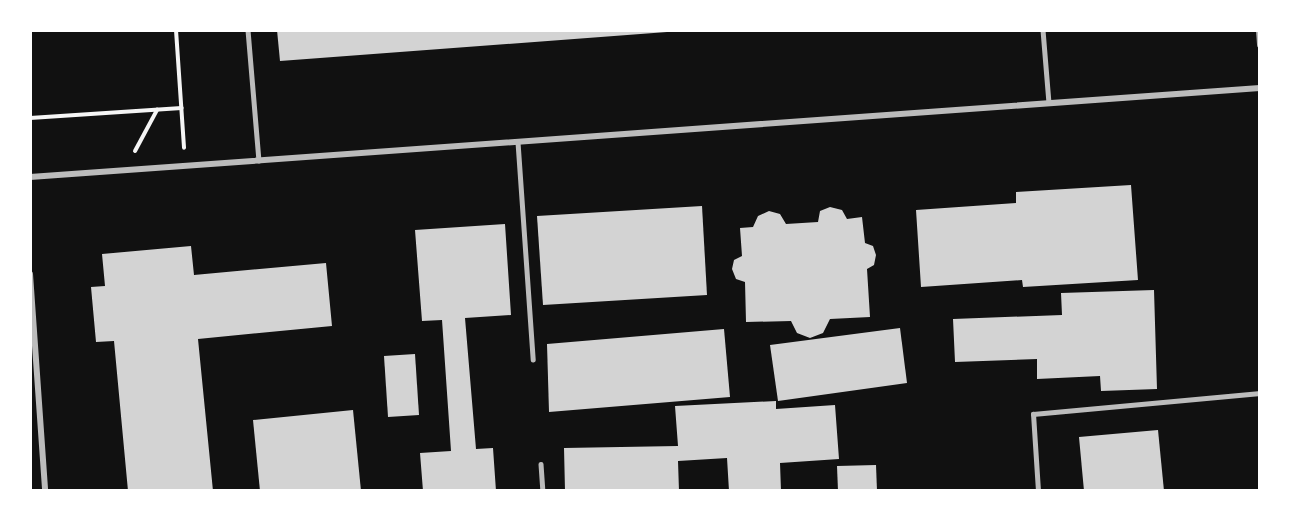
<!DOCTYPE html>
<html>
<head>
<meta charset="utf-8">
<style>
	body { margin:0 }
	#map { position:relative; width:1290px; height:521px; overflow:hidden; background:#111; font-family:"Libre Baskerville",serif }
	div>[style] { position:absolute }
	.building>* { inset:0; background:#d3d3d3 }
	.path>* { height:4px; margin:-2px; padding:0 2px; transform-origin:2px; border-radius:2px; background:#f5f5f5 }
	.service>* { height:4.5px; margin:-2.25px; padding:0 2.25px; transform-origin:2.25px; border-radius:2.25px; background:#bcbcbc }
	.minor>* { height:6px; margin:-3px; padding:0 3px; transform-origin:3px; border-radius:3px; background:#bcbcbc }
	span { translate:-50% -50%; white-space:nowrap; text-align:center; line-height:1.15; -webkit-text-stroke:6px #fff; paint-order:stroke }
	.frame { position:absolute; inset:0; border:32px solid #fff; pointer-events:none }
</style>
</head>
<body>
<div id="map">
	<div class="building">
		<i style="clip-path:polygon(277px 30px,667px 30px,667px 32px,280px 61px)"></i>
		<i style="clip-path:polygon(1131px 185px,1138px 280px,1023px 287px,1022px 280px,921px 287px,916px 210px,1016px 203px,1016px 192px)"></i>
		<i style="clip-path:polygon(702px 206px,707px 295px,543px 305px,537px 216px)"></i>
		<i style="clip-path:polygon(830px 207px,842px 210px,847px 219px,862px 217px,865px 243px,873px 246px,876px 255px,874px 265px,867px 269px,870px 317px,830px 319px,823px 333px,810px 338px,797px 333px,791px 321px,746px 322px,745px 282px,736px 279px,732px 269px,734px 260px,742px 256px,740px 228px,753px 227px,758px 216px,769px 211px,780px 214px,786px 224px,818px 222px,820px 211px)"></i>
		<i style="clip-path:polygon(505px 224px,511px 315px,465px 318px,476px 449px,493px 448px,496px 491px,423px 491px,420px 453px,451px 451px,442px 320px,422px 321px,415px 230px)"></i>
		<i style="clip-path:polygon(191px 246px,194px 275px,326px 263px,332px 326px,198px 339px,213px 491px,128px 491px,114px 341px,96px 342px,91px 287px,105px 286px,102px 254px)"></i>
		<i style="clip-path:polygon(1154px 290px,1157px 389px,1101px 391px,1100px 376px,1037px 379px,1037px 359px,955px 362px,953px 319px,1062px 315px,1061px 293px)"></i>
		<i style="clip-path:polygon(900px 328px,907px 383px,778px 401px,770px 345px)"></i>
		<i style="clip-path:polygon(724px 329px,730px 397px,549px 412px,547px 344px)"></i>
		<i style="clip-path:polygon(415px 354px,419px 415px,388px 417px,384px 356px)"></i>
		<i style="clip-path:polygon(776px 401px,776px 409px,835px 405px,839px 459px,780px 463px,781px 491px,729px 491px,727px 458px,678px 461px,679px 491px,565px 491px,564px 448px,678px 446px,675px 406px)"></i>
		<i style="clip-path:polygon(353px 410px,361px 491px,260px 491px,253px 420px)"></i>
		<i style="clip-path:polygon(1158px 430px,1164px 491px,1084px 491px,1079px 437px)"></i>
		<i style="clip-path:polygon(876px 465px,877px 491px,838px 491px,837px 466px)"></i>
	</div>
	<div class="path">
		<i style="left:176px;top:30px;width:118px;rotate:86.1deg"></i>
		<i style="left:30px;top:118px;width:152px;rotate:-3.8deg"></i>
		<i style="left:135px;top:151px;width:47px;rotate:-61.8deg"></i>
	</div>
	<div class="service">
		<i style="left:248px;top:30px;width:131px;rotate:85.2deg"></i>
		<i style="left:1043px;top:30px;width:73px;rotate:85.3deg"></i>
		<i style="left:518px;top:142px;width:218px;rotate:86deg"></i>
		<i style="left:541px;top:464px;width:27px;rotate:86deg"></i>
		<i style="left:1038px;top:491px;width:77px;rotate:-93.7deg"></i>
		<i style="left:1033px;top:414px;width:228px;rotate:-5.3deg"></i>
	</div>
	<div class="minor">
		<i style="left:1259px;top:30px;width:15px;rotate:86deg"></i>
		<i style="left:30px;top:177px;width:1233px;rotate:-4.14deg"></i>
		<i style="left:30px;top:274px;width:218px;rotate:86deg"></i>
	</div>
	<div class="frame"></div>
</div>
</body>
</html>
